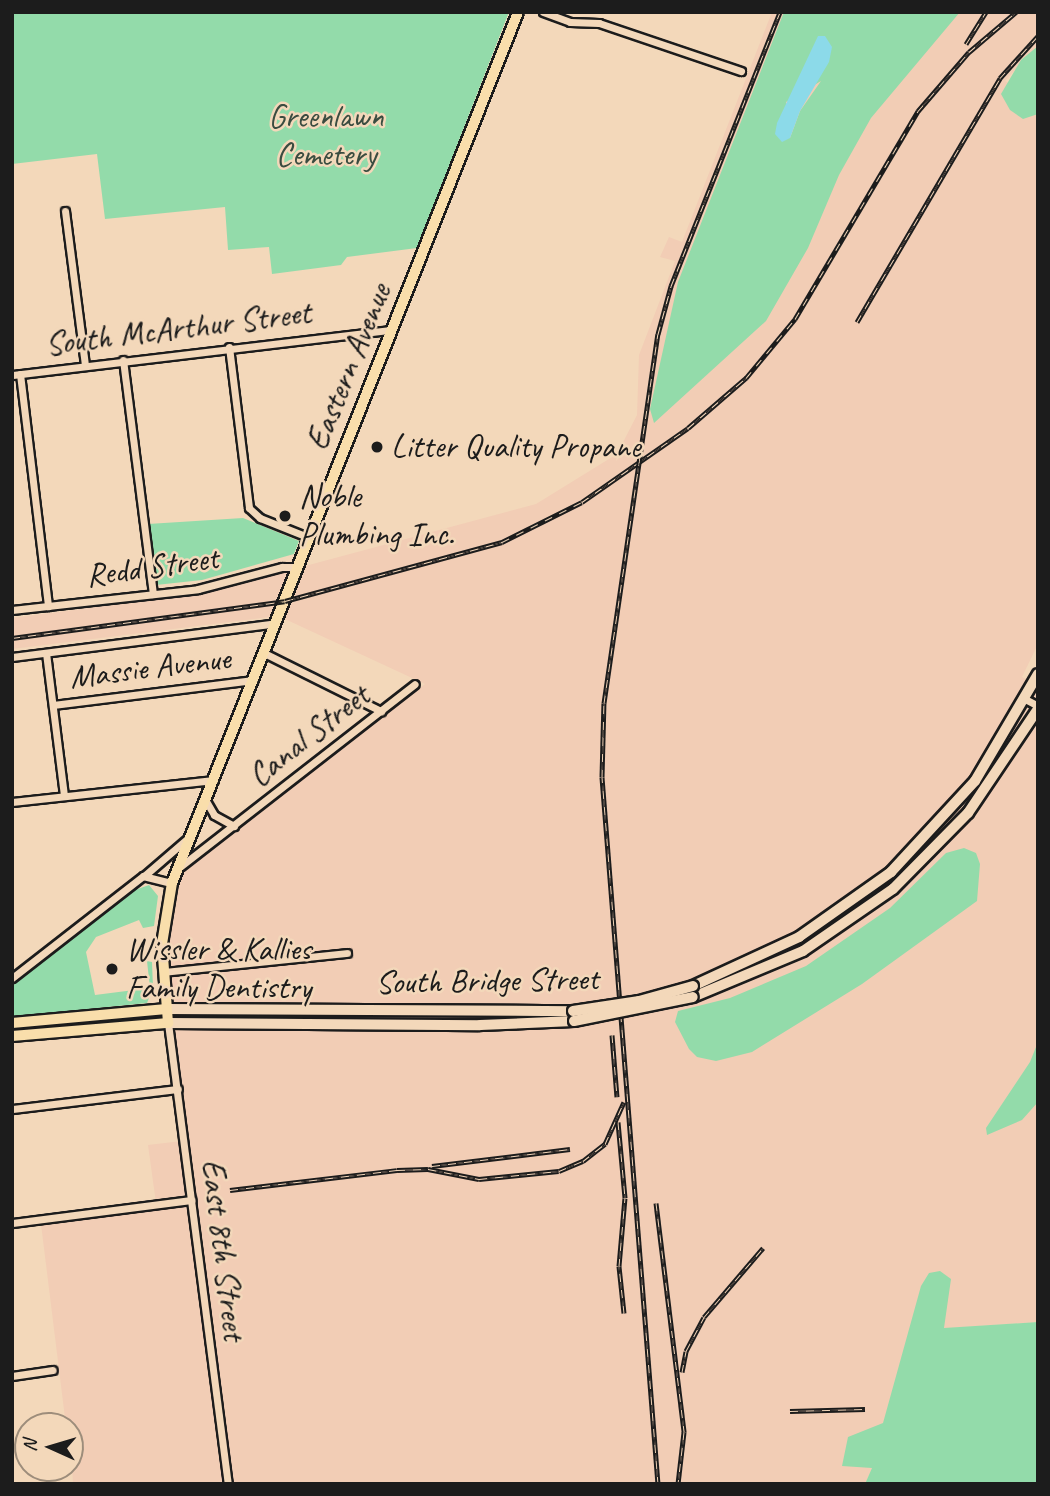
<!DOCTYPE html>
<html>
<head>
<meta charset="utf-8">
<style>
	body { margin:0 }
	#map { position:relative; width:1050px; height:1496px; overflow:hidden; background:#f3d8ba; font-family:Caveat,sans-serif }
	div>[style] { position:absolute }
	.built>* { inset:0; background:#f2cdb5 }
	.green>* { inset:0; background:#93dbaa }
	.water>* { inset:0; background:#8cdae9 }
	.roads { filter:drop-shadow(2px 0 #1c1c1c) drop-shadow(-2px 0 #1c1c1c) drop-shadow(0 2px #1c1c1c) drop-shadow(0 -2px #1c1c1c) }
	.street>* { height:7px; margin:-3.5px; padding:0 3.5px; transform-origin:3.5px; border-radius:3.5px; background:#f3d8ba }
	.secondary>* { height:10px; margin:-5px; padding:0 5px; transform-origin:5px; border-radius:5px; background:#f3d8ba }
	.primary>* { height:10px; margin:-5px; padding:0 5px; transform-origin:5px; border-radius:5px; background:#f9deab }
	.rail>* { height:5px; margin-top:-2.5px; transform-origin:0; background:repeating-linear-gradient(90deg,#f3d8ba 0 8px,#1c1c1c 0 16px); box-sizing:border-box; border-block:2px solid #1c1c1c }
	.bridges { filter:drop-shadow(2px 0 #1c1c1c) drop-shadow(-2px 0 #1c1c1c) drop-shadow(0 2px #1c1c1c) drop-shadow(0 -2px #1c1c1c) }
	.secondary-bridge>* { height:10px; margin:-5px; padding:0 5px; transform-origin:5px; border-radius:5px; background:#f3d8ba }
	.dots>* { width:19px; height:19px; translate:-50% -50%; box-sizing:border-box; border:4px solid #f3d8ba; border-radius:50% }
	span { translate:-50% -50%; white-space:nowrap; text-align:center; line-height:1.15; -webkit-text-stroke:5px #f3d8ba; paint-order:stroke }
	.park-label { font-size:33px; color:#3a4c40 }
	.street-label { font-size:33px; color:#1c1c1c }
	.poi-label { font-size:33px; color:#1c1c1c }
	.left { translate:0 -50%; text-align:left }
	.frame { position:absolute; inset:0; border:14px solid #1c1c1c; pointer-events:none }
	.north { position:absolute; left:14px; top:1412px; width:70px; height:70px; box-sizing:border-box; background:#f3d8ba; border:2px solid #9d8d7b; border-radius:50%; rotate:274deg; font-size:19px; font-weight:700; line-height:28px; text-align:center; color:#1c1c1c }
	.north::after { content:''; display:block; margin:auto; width:24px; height:32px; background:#1c1c1c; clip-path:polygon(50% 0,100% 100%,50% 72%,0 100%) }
</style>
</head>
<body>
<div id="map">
	<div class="built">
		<i style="clip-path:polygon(772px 12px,1038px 12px,1038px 45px,1005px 81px,1038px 102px,1038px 644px,1022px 677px,1038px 685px,1038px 1322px,935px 1329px,865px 1484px,73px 1484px,70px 1426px,66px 1426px,40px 1216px,156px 1203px,148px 1145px,182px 1141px,166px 1026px,171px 992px,167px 935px,180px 870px,425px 684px,287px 620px,270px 617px,12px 649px,12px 618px,205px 593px,536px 504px,617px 454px,637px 415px,639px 355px,675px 261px,660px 257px,669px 237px,682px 242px)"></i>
	</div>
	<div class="green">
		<i style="clip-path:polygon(12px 12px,509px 12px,417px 248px,347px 257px,341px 265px,272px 274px,269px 247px,228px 250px,225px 207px,105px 219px,97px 154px,12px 164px)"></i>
		<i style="clip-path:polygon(evenodd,784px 12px,960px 12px,871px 118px,839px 175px,808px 248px,766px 321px,654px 423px,650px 409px,678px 282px,784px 12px,821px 81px,800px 111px,790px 138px,786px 102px,821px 81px)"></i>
		<i style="clip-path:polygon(1038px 46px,1038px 114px,1023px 119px,1010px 110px,1001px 94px,1021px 60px)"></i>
		<i style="clip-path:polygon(243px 518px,299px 541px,294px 554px,202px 580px,156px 585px,148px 524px)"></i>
		<i style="clip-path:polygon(964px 848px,976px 853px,980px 864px,977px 901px,862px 984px,752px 1052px,716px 1061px,697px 1057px,689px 1049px,675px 1022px,678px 1011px,730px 998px,806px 966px,890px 908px,946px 853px)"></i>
		<i style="clip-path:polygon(149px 885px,158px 896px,154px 926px,143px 928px,139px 920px,96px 937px,86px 952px,95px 995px,150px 988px,147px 961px,152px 962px,153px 988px,147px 1003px,12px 1017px,12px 986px,135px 890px)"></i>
		<i style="clip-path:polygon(1038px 1042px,1038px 1102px,1022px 1120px,987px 1135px,986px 1128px,1030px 1062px)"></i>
		<i style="clip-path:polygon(940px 1271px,951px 1279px,944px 1328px,1038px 1322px,1038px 1484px,865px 1484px,872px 1468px,842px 1466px,848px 1437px,883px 1423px,921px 1286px,929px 1273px)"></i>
	</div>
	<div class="water">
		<i style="clip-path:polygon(818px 36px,825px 36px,832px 47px,829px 62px,800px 111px,790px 138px,782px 142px,775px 134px,777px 123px)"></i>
	</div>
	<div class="roads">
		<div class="street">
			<i style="left:543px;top:12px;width:29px;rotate:20deg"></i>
			<i style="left:570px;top:22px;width:29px;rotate:2deg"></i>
			<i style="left:599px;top:23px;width:150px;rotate:18.7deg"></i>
			<i style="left:65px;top:211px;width:155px;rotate:82.6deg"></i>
			<i style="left:229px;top:347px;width:162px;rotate:82.9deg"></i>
			<i style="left:249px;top:508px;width:15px;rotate:42deg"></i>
			<i style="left:260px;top:518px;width:54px;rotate:21.8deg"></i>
			<i style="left:123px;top:360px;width:236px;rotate:82.7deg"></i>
			<i style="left:20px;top:374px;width:234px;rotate:83.1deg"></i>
			<i style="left:12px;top:375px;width:382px;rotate:-6.8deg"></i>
			<i style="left:12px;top:610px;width:187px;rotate:-6.4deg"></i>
			<i style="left:198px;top:589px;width:87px;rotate:-14.7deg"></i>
			<i style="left:282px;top:567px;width:16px"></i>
			<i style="left:46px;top:653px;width:144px;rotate:82.8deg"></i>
			<i style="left:264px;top:653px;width:131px;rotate:26.4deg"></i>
			<i style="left:12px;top:657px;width:266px;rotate:-7.3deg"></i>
			<i style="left:1025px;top:699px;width:15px;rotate:28deg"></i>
			<i style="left:53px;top:705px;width:202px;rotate:-7.1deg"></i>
			<i style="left:206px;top:801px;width:16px;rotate:60deg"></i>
			<i style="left:214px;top:815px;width:23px;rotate:29deg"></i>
			<i style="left:12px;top:802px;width:203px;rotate:-6.2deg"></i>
			<i style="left:181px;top:866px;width:296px;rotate:-37.9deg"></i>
			<i style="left:144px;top:876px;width:58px;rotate:-40.8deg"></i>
			<i style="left:163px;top:972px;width:185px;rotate:-5.9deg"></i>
			<i style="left:12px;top:978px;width:166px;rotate:-37.9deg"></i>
			<i style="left:143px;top:876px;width:30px;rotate:14deg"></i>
			<i style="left:168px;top:1023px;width:465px;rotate:82.6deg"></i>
			<i style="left:12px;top:1109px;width:167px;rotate:-6.9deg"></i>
			<i style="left:12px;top:1223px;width:181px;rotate:-7.3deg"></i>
			<i style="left:12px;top:1376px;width:41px;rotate:-8.3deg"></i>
		</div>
		<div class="secondary">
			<i style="left:693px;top:986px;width:117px;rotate:-24.8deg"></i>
			<i style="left:799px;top:937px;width:113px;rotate:-35.2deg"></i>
			<i style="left:891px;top:872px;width:124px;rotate:-47.3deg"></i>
			<i style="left:975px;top:781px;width:124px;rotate:-59.5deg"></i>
			<i style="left:693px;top:997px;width:119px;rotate:-22.7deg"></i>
			<i style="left:803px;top:951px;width:109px;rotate:-34.6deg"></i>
			<i style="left:893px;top:889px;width:107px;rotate:-45.4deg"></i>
			<i style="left:968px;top:813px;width:125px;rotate:-56.1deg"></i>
			<i style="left:166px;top:1009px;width:407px;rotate:0.3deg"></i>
			<i style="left:168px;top:1023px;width:312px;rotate:0.4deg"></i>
			<i style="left:480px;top:1025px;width:94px;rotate:-2.4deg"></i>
		</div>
		<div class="primary">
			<i style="left:12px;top:1023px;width:155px;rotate:-5.2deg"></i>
			<i style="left:12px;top:1036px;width:157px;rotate:-4.8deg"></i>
			<i style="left:168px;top:1023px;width:79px;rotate:-94.3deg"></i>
			<i style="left:162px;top:944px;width:62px;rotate:-80.7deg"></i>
			<i style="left:172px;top:883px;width:937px;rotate:-68.33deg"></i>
		</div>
	</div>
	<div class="rail">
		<i style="left:966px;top:44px;width:38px;rotate:-58deg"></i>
		<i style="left:857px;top:322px;width:283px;rotate:-59.6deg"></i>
		<i style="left:1000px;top:78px;width:57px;rotate:-47.9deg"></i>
		<i style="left:12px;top:638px;width:275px;rotate:-7.7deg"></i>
		<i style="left:285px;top:601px;width:225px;rotate:-15.2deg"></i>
		<i style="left:502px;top:542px;width:89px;rotate:-26.6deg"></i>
		<i style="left:582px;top:502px;width:129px;rotate:-34.9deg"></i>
		<i style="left:688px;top:428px;width:77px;rotate:-40.8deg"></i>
		<i style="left:746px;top:378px;width:77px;rotate:-50.3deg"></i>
		<i style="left:795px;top:319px;width:242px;rotate:-59.4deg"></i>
		<i style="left:918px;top:111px;width:78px;rotate:-49.2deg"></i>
		<i style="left:969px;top:52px;width:62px;rotate:-40.4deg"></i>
		<i style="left:612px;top:1035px;width:62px;rotate:85.4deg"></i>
		<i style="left:618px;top:1122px;width:76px;rotate:84.7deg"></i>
		<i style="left:432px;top:1166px;width:139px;rotate:-7deg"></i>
		<i style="left:230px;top:1190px;width:168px;rotate:-6.8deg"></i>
		<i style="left:397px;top:1170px;width:31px;rotate:-2deg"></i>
		<i style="left:428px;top:1169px;width:52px;rotate:11.1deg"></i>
		<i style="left:479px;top:1179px;width:80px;rotate:-5.7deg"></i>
		<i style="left:559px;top:1171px;width:26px;rotate:-23deg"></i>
		<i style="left:583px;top:1161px;width:28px;rotate:-38deg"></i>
		<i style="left:605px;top:1144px;width:46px;rotate:-65.7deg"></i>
		<i style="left:656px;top:1203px;width:231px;rotate:83deg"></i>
		<i style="left:684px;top:1432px;width:52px;rotate:96.6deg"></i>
		<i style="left:624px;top:1313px;width:47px;rotate:-96.1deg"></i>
		<i style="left:619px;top:1266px;width:68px;rotate:-85deg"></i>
		<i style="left:682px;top:1372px;width:21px;rotate:-79deg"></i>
		<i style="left:686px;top:1351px;width:38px;rotate:-62deg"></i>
		<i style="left:704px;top:1317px;width:91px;rotate:-49.5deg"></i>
		<i style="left:790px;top:1411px;width:75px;rotate:-1.5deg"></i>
		<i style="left:658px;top:1484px;width:709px;rotate:-94.53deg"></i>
		<i style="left:602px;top:777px;width:74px;rotate:-88.5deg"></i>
		<i style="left:604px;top:703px;width:373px;rotate:-81.7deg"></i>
		<i style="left:658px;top:334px;width:50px;rotate:-74.8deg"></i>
		<i style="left:671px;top:286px;width:295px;rotate:-68.3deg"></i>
	</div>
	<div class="bridges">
		<div class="secondary-bridge">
			<i style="left:573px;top:1011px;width:67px;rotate:-8.6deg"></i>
			<i style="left:639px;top:1001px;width:56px;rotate:-15.5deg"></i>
			<i style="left:574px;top:1021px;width:121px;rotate:-11.4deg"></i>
		</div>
	</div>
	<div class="dots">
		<i style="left:377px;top:447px;background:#1c1c1c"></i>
		<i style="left:285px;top:516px;background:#1c1c1c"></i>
		<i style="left:112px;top:969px;background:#1c1c1c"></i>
	</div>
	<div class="park-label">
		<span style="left:326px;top:136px">Greenlawn<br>Cemetery</span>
	</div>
	<div class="street-label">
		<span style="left:178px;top:329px;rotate:-7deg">South McArthur Street</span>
		<span style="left:349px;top:367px;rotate:-68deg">Eastern Avenue</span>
		<span style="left:152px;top:567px;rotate:-8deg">Redd Street</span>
		<span style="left:150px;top:668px;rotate:-7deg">Massie Avenue</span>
		<span style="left:309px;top:736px;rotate:-38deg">Canal Street</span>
		<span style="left:487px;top:981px;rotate:-1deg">South Bridge Street</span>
		<span style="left:223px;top:1250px;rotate:83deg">East 8th Street</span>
	</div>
	<div class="poi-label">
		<span class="left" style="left:391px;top:447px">Litter Quality Propane</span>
		<span class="left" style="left:299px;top:516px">Noble<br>Plumbing Inc.</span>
		<span class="left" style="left:126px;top:969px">Wissler &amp; Kallies<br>Family Dentistry</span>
	</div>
	<div class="frame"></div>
	<div class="north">N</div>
</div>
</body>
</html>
